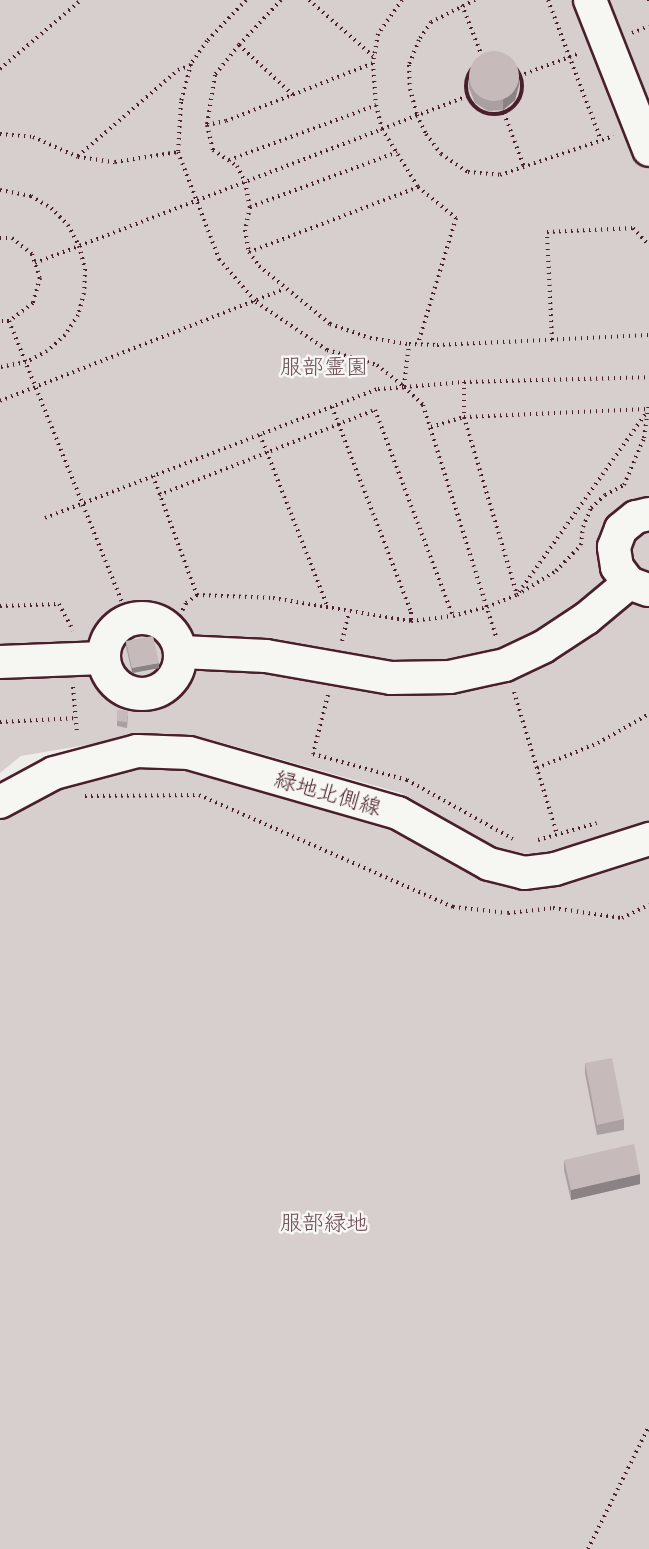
<!DOCTYPE html>
<html>
<head>
<meta charset="utf-8">
<style>
	body { margin:0 }
	#map { position:relative; width:649px; height:1549px; overflow:hidden; background:#efedea; font-family:Sriracha,"Klee One",sans-serif }
	div>[style] { position:absolute }
	.green>* { inset:0; background:#d7cfce }
	.path>* { height:4px; margin-top:-2px; transform-origin:0; background:repeating-linear-gradient(90deg,#4a1f2b 0 1.5px,transparent 0 6px) }
	.path>.ring { margin:-2px; padding:0; box-sizing:content-box; background:none; border:4px solid #4a1f2b; border-radius:50% }
	.roads { filter:drop-shadow(2px 0 #4a1f2b) drop-shadow(-2px 0 #4a1f2b) drop-shadow(0 2px #4a1f2b) drop-shadow(0 -2px #4a1f2b) }
	.minor>* { height:32px; margin:-16px; padding:0 16px; transform-origin:16px; border-radius:16px; background:#f6f6f2 }
	.minor>.ring { margin:-16px; padding:0; box-sizing:content-box; background:none; border:32px solid #f6f6f2; border-radius:50% }
	.wall>* { inset:0; background:#aaa0a1 }
	.shaded-wall>* { inset:0; background:#8b8283 }
	.building>* { inset:0; background:#c6babb }
	.round { border-radius:50% }
	span { translate:-50% -50%; white-space:nowrap; text-align:center; line-height:1.15; -webkit-text-stroke:5px #f6f6f2; paint-order:stroke }
	.park-label { font-size:22px; color:#6d4b54 }
	.street-label { font-size:22px; color:#4a1f2b }
</style>
</head>
<body>
<div id="map">
	<div class="green">
		<i style="clip-path:polygon(0 0,649px 0,649px 822px,535px 855px,500px 849px,401px 793px,194px 735px,145px 735px,21px 756px,0 773px)"></i>
		<i style="clip-path:polygon(158px 761px,286px 783px,572px 876px,649px 857px,649px 1549px,0 1549px,0 804px,57px 778px)"></i>
	</div>
	<div class="path">
		<i style="left:246px;top:0;width:57px;rotate:133.6deg"></i>
		<i style="left:207px;top:41px;width:28px;rotate:125deg"></i>
		<i style="left:191px;top:64px;width:39px;rotate:105deg"></i>
		<i style="left:181px;top:102px;width:50px;rotate:93.4deg"></i>
		<i style="left:178px;top:152px;width:115px;rotate:69deg"></i>
		<i style="left:219px;top:259px;width:57px;rotate:49.3deg"></i>
		<i style="left:256px;top:302px;width:86px;rotate:34.1deg"></i>
		<i style="left:327px;top:350px;width:52px;rotate:16.7deg"></i>
		<i style="left:377px;top:365px;width:35px;rotate:39deg"></i>
		<i style="left:404px;top:387px;width:60px;rotate:-4.8deg"></i>
		<i style="left:464px;top:382px;width:185px;rotate:-1.5deg"></i>
		<i style="left:281px;top:0;width:62px;rotate:133deg"></i>
		<i style="left:239px;top:45px;width:38px;rotate:129deg"></i>
		<i style="left:215px;top:75px;width:51px;rotate:99.1deg"></i>
		<i style="left:207px;top:125px;width:26px;rotate:77deg"></i>
		<i style="left:213px;top:150px;width:29px;rotate:34deg"></i>
		<i style="left:237px;top:166px;width:18px;rotate:63deg"></i>
		<i style="left:245px;top:182px;width:25px;rotate:79deg"></i>
		<i style="left:250px;top:207px;width:24px;rotate:102deg"></i>
		<i style="left:245px;top:230px;width:22px;rotate:80deg"></i>
		<i style="left:249px;top:252px;width:17px;rotate:54deg"></i>
		<i style="left:259px;top:266px;width:92px;rotate:39.2deg"></i>
		<i style="left:330px;top:324px;width:42px;rotate:19.3deg"></i>
		<i style="left:370px;top:338px;width:39px;rotate:9deg"></i>
		<i style="left:409px;top:344px;width:28px;rotate:2deg"></i>
		<i style="left:437px;top:345px;width:212px;rotate:-2.7deg"></i>
		<i style="left:309px;top:0;width:85px;rotate:41.2deg"></i>
		<i style="left:402px;top:0;width:42px;rotate:125.2deg"></i>
		<i style="left:378px;top:34px;width:29px;rotate:100deg"></i>
		<i style="left:373px;top:63px;width:42px;rotate:85.9deg"></i>
		<i style="left:376px;top:105px;width:25px;rotate:76deg"></i>
		<i style="left:382px;top:129px;width:68px;rotate:58.2deg"></i>
		<i style="left:418px;top:187px;width:49px;rotate:39.2deg"></i>
		<i style="left:456px;top:218px;width:132px;rotate:106.8deg"></i>
		<i style="left:475px;top:0;width:49px;rotate:153.4deg"></i>
		<i style="left:431px;top:22px;width:22px;rotate:124deg"></i>
		<i style="left:419px;top:40px;width:27px;rotate:112deg"></i>
		<i style="left:409px;top:65px;width:24px;rotate:88deg"></i>
		<i style="left:410px;top:89px;width:27px;rotate:75deg"></i>
		<i style="left:417px;top:115px;width:21px;rotate:65deg"></i>
		<i style="left:426px;top:134px;width:25px;rotate:53deg"></i>
		<i style="left:441px;top:154px;width:32px;rotate:34deg"></i>
		<i style="left:468px;top:172px;width:32px;rotate:5deg"></i>
		<i style="left:500px;top:175px;width:120px;rotate:-18.9deg"></i>
		<i style="left:548px;top:0;width:150px;rotate:69.3deg"></i>
		<i style="left:649px;top:0;width:1px;rotate:90deg"></i>
		<i style="left:462px;top:5px;width:58px;rotate:68.7deg"></i>
		<i style="left:632px;top:33px;width:18px;rotate:-22deg"></i>
		<i style="left:239px;top:45px;width:74px;rotate:42.8deg"></i>
		<i class="ring" style="left:466px;top:58px;width:52px;height:52px"></i>
		<i style="left:0;top:69px;width:106px;rotate:-40.4deg"></i>
		<i style="left:519px;top:76px;width:65px;rotate:-20.7deg"></i>
		<i style="left:504px;top:113px;width:58px;rotate:69.7deg"></i>
		<i style="left:207px;top:125px;width:19px;rotate:-12deg"></i>
		<i style="left:226px;top:121px;width:158px;rotate:-21.5deg"></i>
		<i style="left:0;top:134px;width:33px;rotate:5deg"></i>
		<i style="left:33px;top:137px;width:49px;rotate:24deg"></i>
		<i style="left:78px;top:157px;width:37px;rotate:8deg"></i>
		<i style="left:115px;top:162px;width:64px;rotate:-9deg"></i>
		<i style="left:78px;top:156px;width:132px;rotate:-40.7deg"></i>
		<i style="left:178px;top:70px;width:14px;rotate:-21deg"></i>
		<i style="left:229px;top:160px;width:157px;rotate:-20.5deg"></i>
		<i style="left:0;top:190px;width:32px;rotate:11deg"></i>
		<i style="left:31px;top:196px;width:23px;rotate:31deg"></i>
		<i style="left:51px;top:208px;width:24px;rotate:45deg"></i>
		<i style="left:68px;top:225px;width:24px;rotate:62deg"></i>
		<i style="left:79px;top:246px;width:24px;rotate:75deg"></i>
		<i style="left:85px;top:269px;width:24px;rotate:92deg"></i>
		<i style="left:84px;top:293px;width:23px;rotate:105deg"></i>
		<i style="left:78px;top:315px;width:24px;rotate:123deg"></i>
		<i style="left:65px;top:335px;width:24px;rotate:138deg"></i>
		<i style="left:47px;top:351px;width:24px;rotate:152deg"></i>
		<i style="left:26px;top:362px;width:26px;rotate:169deg"></i>
		<i style="left:250px;top:207px;width:157px;rotate:-20.5deg"></i>
		<i style="left:0;top:238px;width:12px"></i>
		<i style="left:12px;top:238px;width:26px;rotate:39deg"></i>
		<i style="left:32px;top:254px;width:25px;rotate:72deg"></i>
		<i style="left:40px;top:278px;width:26px;rotate:106deg"></i>
		<i style="left:33px;top:303px;width:30px;rotate:143deg"></i>
		<i style="left:9px;top:321px;width:9px;rotate:180deg"></i>
		<i style="left:249px;top:252px;width:181px;rotate:-21deg"></i>
		<i style="left:35px;top:263px;width:464px;rotate:-21.1deg"></i>
		<i style="left:9px;top:321px;width:321px;rotate:68.1deg"></i>
		<i style="left:552px;top:340px;width:108px;rotate:-92.7deg"></i>
		<i style="left:547px;top:232px;width:86px;rotate:-2.7deg"></i>
		<i style="left:633px;top:228px;width:23px;rotate:47deg"></i>
		<i style="left:464px;top:382px;width:35px;rotate:90deg"></i>
		<i style="left:464px;top:417px;width:186px;rotate:73.4deg"></i>
		<i style="left:404px;top:386px;width:42px;rotate:-83.2deg"></i>
		<i style="left:0;top:401px;width:305px;rotate:-21.5deg"></i>
		<i style="left:332px;top:407px;width:220px;rotate:68.9deg"></i>
		<i style="left:411px;top:612px;width:9px;rotate:90deg"></i>
		<i style="left:431px;top:427px;width:34px;rotate:-17deg"></i>
		<i style="left:464px;top:417px;width:184px;rotate:-2.5deg"></i>
		<i style="left:260px;top:435px;width:186px;rotate:68.5deg"></i>
		<i style="left:153px;top:476px;width:127px;rotate:69.7deg"></i>
		<i style="left:159px;top:495px;width:232px;rotate:-21.5deg"></i>
		<i style="left:375px;top:410px;width:220px;rotate:69.3deg"></i>
		<i style="left:45px;top:518px;width:357px;rotate:-21.2deg"></i>
		<i style="left:378px;top:389px;width:26px;rotate:-4deg"></i>
		<i style="left:404px;top:387px;width:26px;rotate:43deg"></i>
		<i style="left:423px;top:405px;width:245px;rotate:72.5deg"></i>
		<i style="left:519px;top:592px;width:221px;rotate:-54.6deg"></i>
		<i style="left:0;top:606px;width:59px;rotate:-1.9deg"></i>
		<i style="left:59px;top:604px;width:30px;rotate:62deg"></i>
		<i style="left:174px;top:626px;width:26px;rotate:-62deg"></i>
		<i style="left:186px;top:603px;width:14px;rotate:-36deg"></i>
		<i style="left:197px;top:595px;width:76px;rotate:2.3deg"></i>
		<i style="left:273px;top:598px;width:140px;rotate:9.5deg"></i>
		<i style="left:411px;top:621px;width:42px;rotate:-6.8deg"></i>
		<i style="left:453px;top:616px;width:35px;rotate:-15deg"></i>
		<i style="left:487px;top:607px;width:32px;rotate:-22deg"></i>
		<i style="left:517px;top:595px;width:46px;rotate:-31.6deg"></i>
		<i style="left:556px;top:571px;width:36px;rotate:-46deg"></i>
		<i style="left:581px;top:545px;width:18px;rotate:-84deg"></i>
		<i style="left:583px;top:527px;width:21px;rotate:-67deg"></i>
		<i style="left:591px;top:508px;width:19px;rotate:-43deg"></i>
		<i style="left:605px;top:495px;width:21px;rotate:-28deg"></i>
		<i style="left:624px;top:485px;width:51px;rotate:-66.9deg"></i>
		<i style="left:644px;top:438px;width:36px;rotate:-82deg"></i>
		<i style="left:342px;top:641px;width:30px;rotate:-76deg"></i>
		<i style="left:73px;top:687px;width:45px;rotate:84.9deg"></i>
		<i style="left:514px;top:692px;width:148px;rotate:73.2deg"></i>
		<i style="left:328px;top:695px;width:61px;rotate:104.3deg"></i>
		<i style="left:313px;top:754px;width:98px;rotate:15.5deg"></i>
		<i style="left:407px;top:780px;width:121px;rotate:29.1deg"></i>
		<i style="left:0;top:722px;width:76px;rotate:-3deg"></i>
		<i style="left:537px;top:768px;width:66px;rotate:-22.3deg"></i>
		<i style="left:598px;top:743px;width:59px;rotate:-29.6deg"></i>
		<i style="left:85px;top:796px;width:114px;rotate:-0.5deg"></i>
		<i style="left:199px;top:795px;width:278px;rotate:23.8deg"></i>
		<i style="left:453px;top:907px;width:55px;rotate:6.2deg"></i>
		<i style="left:508px;top:913px;width:45px;rotate:-6.3deg"></i>
		<i style="left:553px;top:908px;width:70px;rotate:8.2deg"></i>
		<i style="left:622px;top:918px;width:30px;rotate:-26deg"></i>
		<i style="left:538px;top:840px;width:61px;rotate:-16.1deg"></i>
		<i style="left:588px;top:1549px;width:137px;rotate:-63.6deg"></i>
	</div>
	<div class="roads">
		<div class="minor">
			<i style="left:590px;top:0;width:161px;rotate:68.5deg"></i>
			<i style="left:648px;top:590px;width:20px;rotate:-160deg"></i>
			<i style="left:629px;top:583px;width:20px;rotate:-127deg"></i>
			<i style="left:617px;top:567px;width:20px;rotate:-99deg"></i>
			<i style="left:614px;top:547px;width:19px;rotate:-69deg"></i>
			<i style="left:621px;top:529px;width:19px;rotate:-39deg"></i>
			<i style="left:636px;top:517px;width:13px;rotate:-13deg"></i>
			<i class="ring" style="left:104px;top:618px;width:44px;height:44px"></i>
			<i style="left:182px;top:652px;width:84px;rotate:2.7deg"></i>
			<i style="left:266px;top:656px;width:127px;rotate:10deg"></i>
			<i style="left:391px;top:678px;width:59px;rotate:-1deg"></i>
			<i style="left:450px;top:677px;width:56px;rotate:-12.3deg"></i>
			<i style="left:505px;top:665px;width:42px;rotate:-25.3deg"></i>
			<i style="left:543px;top:647px;width:53px;rotate:-33.4deg"></i>
			<i style="left:587px;top:618px;width:55px;rotate:-39.8deg"></i>
			<i style="left:0;top:662px;width:103px;rotate:-2.2deg"></i>
			<i style="left:0;top:802px;width:61px;rotate:-28.2deg"></i>
			<i style="left:54px;top:773px;width:86px;rotate:-14.8deg"></i>
			<i style="left:137px;top:751px;width:52px;rotate:2.2deg"></i>
			<i style="left:189px;top:753px;width:217px;rotate:16deg"></i>
			<i style="left:398px;top:813px;width:104px;rotate:29.3deg"></i>
			<i style="left:489px;top:864px;width:36px;rotate:14deg"></i>
			<i style="left:524px;top:873px;width:31px;rotate:-7deg"></i>
			<i style="left:555px;top:869px;width:99px;rotate:-17.7deg"></i>
		</div>
	</div>
	<div class="wall">
		<i style="clip-path:polygon(469px 78px,519px 85px,515px 100px,503px 110px,488px 111px,475px 103px,469px 88px)"></i>
		<i style="clip-path:polygon(126px 641px,159px 668px,132px 673px,126px 647px)"></i>
		<i style="clip-path:polygon(117px 710px,128px 716px,127px 728px,117px 726px)"></i>
		<i style="clip-path:polygon(585px 1063px,624px 1119px,624px 1130px,597px 1135px,585px 1073px)"></i>
		<i style="clip-path:polygon(564px 1160px,640px 1184px,571px 1200px,564px 1170px)"></i>
	</div>
	<div class="shaded-wall">
		<i style="clip-path:polygon(519px 74px,519px 85px,515px 100px,503px 110px,503px 100px)"></i>
		<i style="clip-path:polygon(159px 663px,159px 668px,132px 673px,132px 668px)"></i>
		<i style="clip-path:polygon(640px 1174px,640px 1184px,571px 1200px,571px 1190px)"></i>
	</div>
	<div class="building">
		<i class="round" style="left:469px;top:51px;width:50px;height:50px"></i>
		<i style="clip-path:polygon(153px 636px,159px 663px,132px 668px,126px 641px)"></i>
		<i style="clip-path:polygon(117px 710px,128px 711px,127px 722px,117px 721px)"></i>
		<i style="clip-path:polygon(612px 1058px,624px 1119px,597px 1125px,585px 1063px)"></i>
		<i style="clip-path:polygon(634px 1144px,640px 1174px,571px 1190px,564px 1160px)"></i>
	</div>
	<div class="park-label">
		<span style="left:324px;top:367px">服部霊園</span>
		<span style="left:324px;top:1223px">服部緑地</span>
	</div>
	<div class="street-label">
		<span style="left:328px;top:793px;rotate:16deg">緑地北側線</span>
	</div>
</div>
</body>
</html>
